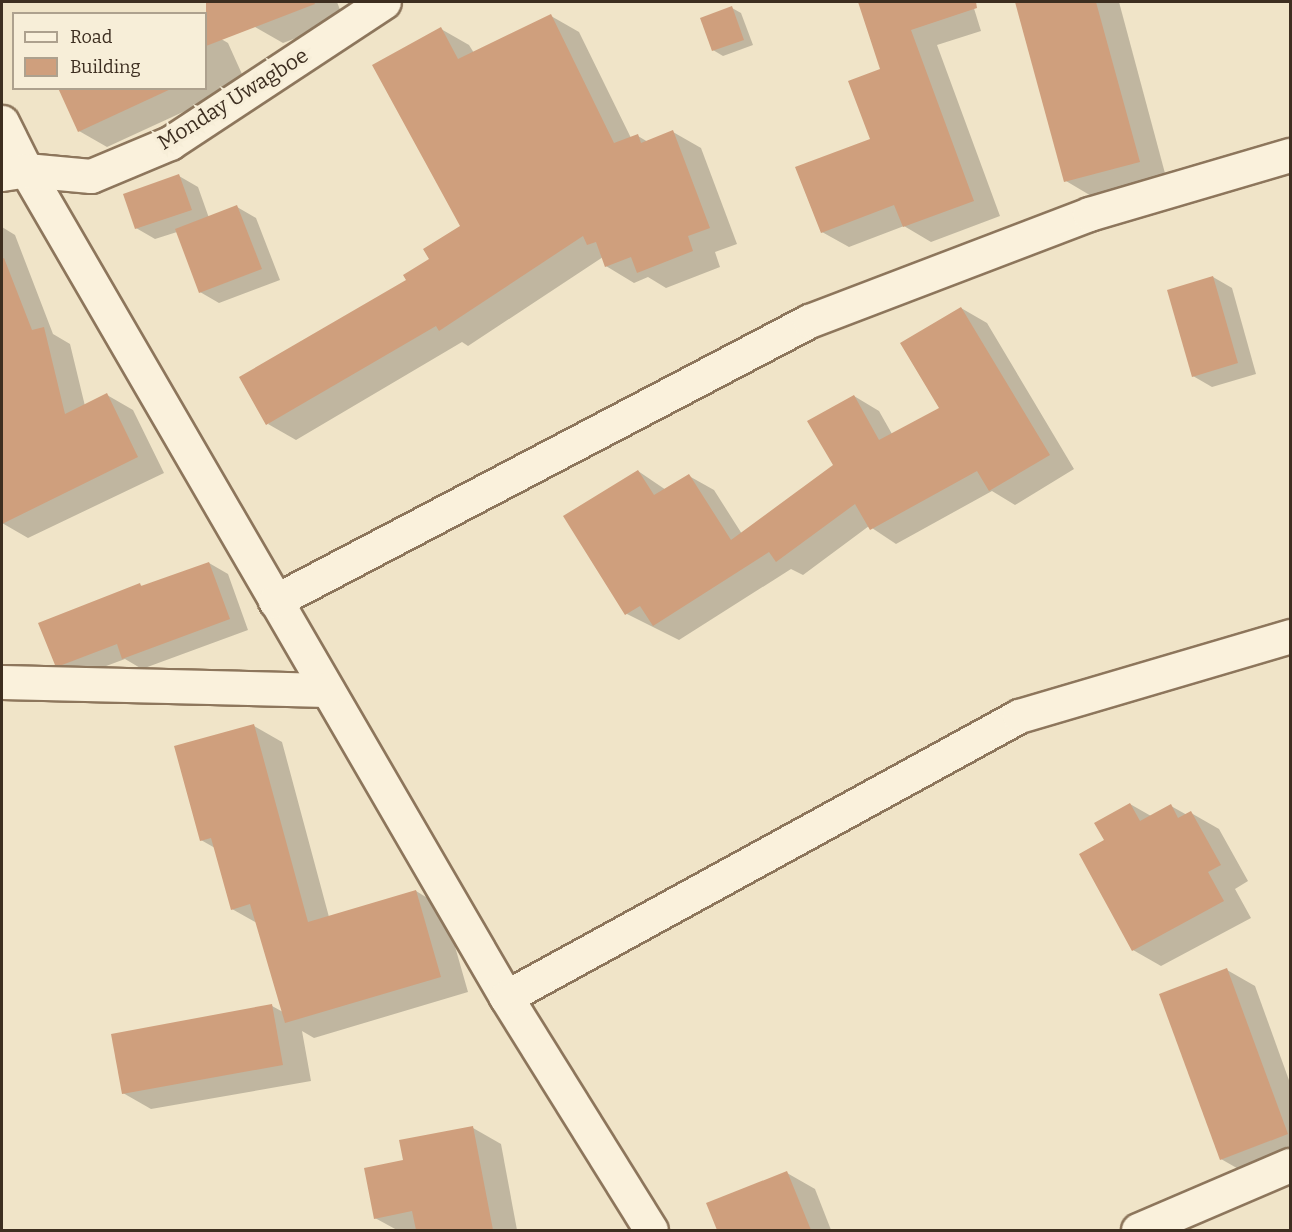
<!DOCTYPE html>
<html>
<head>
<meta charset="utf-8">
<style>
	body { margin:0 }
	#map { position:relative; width:1292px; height:1232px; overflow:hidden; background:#f0e4c8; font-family:Bitter,serif }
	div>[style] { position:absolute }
	.shadow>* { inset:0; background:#0003 }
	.building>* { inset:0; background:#cf9f7d }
	.roads { filter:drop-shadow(2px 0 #8d765c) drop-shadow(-2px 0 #8d765c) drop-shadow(0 2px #8d765c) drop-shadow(0 -2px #8d765c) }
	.minor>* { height:33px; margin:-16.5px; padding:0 16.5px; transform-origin:16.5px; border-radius:16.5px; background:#faf1dc }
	span { translate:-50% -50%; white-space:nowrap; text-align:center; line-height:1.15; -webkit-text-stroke:6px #f7eed8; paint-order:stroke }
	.street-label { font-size:21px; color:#3d2e20 }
	.frame { position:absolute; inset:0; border:3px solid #3d2e20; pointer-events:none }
	.legend { position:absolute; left:12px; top:12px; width:195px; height:78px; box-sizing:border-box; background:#f7eed8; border:2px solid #ada18e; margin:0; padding:8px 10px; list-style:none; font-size:18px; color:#3d2e20 }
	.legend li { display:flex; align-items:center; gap:12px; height:30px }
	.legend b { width:30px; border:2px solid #ada18e }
</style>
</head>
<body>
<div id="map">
	<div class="shadow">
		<i style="clip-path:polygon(245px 2px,337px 2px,344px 20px,283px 43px,255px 27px)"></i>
		<i style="clip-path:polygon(860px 2px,972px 2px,981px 31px,937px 45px,1000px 216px,931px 242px,904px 226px,849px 247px,822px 232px,872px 140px,882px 70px)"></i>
		<i style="clip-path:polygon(1017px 2px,1119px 2px,1166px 177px,1093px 197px,1066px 181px)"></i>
		<i style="clip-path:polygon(732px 8px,741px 13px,753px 45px,723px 56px,713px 50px)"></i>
		<i style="clip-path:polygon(551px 16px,579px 32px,631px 138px,638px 136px,648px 142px,673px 132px,701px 148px,737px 244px,715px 252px,720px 267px,666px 288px,648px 277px,634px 283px,606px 266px,603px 257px,468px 346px,462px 342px,296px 440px,268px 424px,462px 226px,441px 29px,469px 45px,474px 53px)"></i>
		<i style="clip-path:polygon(206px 30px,228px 43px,246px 83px,107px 147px,79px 131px,59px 88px,206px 88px)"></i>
		<i style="clip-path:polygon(179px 176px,198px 187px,209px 218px,237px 207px,256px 218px,280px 280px,219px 303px,200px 292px,177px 232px,155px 239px,136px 228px)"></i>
		<i style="clip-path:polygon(2px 227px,15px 235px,53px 334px,70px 344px,85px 406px,107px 395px,133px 410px,164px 473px,28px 538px,2px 523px)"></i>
		<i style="clip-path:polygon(1213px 277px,1232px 288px,1256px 374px,1212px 387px,1193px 376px)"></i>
		<i style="clip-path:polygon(961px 308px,987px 323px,1074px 469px,1015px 505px,992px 491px,896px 544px,869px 526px,803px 575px,791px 569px,679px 640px,627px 614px,638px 471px,666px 490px,689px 476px,714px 490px,742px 534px,835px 466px,854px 396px,879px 411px,892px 434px,941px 408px)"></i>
		<i style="clip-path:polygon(209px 563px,228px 574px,248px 630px,142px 669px,125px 659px,82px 675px,75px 675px,56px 664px,140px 585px,144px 587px)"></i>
		<i style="clip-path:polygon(254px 726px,282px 742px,329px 917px,416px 891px,444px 908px,468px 992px,314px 1038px,302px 1031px,311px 1081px,151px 1109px,123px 1093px,272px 1006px,283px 1012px,257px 923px,232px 909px,215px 848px,201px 840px)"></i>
		<i style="clip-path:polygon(1130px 804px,1151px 816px,1171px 806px,1187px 815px,1191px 813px,1219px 829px,1248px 881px,1235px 889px,1251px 918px,1161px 966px,1133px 950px,1106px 841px)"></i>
		<i style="clip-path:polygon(1227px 970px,1255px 986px,1290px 1083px,1290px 1160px,1249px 1175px,1221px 1159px)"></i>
		<i style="clip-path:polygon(473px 1128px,501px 1144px,517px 1230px,397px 1230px,375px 1218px)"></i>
		<i style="clip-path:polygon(787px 1173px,815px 1189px,831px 1230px,718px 1230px,708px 1204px)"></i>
	</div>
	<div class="building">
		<i style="clip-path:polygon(206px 2px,314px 2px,315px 4px,206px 46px)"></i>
		<i style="clip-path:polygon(858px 2px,976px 2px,977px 8px,911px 30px,974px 201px,903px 227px,894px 205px,821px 233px,795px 167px,870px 139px,848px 81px,880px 69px)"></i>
		<i style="clip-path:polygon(1015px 2px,1096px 2px,1140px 162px,1064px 182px)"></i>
		<i style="clip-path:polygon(732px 6px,744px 40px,712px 51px,700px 18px)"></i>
		<i style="clip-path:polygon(551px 14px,614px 143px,638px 134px,641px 143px,673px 130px,710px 228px,688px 236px,693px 251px,637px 273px,631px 257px,605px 267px,596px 242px,587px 245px,583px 236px,439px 331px,436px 326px,266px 425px,239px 377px,406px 280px,403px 275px,429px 259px,423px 249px,460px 226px,372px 65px,441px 27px,458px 59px)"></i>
		<i style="clip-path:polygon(58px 88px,173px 88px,78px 132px)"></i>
		<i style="clip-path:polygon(179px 174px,192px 210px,135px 229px,123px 194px)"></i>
		<i style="clip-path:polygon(237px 205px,262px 269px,199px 293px,175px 229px)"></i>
		<i style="clip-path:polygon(4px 258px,32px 330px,44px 327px,65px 414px,107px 393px,138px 457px,2px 524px,2px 259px)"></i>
		<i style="clip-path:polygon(1213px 276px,1238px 363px,1192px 377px,1167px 290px)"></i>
		<i style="clip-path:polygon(961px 307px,1050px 455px,989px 491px,977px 471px,870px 530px,855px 504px,776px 562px,769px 552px,653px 626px,640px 606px,625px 615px,563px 516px,638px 470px,654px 495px,689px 474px,731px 540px,833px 465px,807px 421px,854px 395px,879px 440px,939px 408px,900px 343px)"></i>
		<i style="clip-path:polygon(209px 562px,230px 619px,122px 659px,117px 644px,62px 665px,55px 665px,38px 623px,140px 583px,141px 586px)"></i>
		<i style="clip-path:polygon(254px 724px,308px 922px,416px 890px,441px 977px,285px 1023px,250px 904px,231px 910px,211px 838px,200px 841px,174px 746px)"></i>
		<i style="clip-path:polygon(1130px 803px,1140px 821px,1171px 804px,1178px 818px,1191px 811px,1221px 865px,1208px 872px,1224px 901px,1132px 951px,1079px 854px,1104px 840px,1094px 823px)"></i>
		<i style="clip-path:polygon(1227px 968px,1288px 1134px,1220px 1160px,1159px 994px)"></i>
		<i style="clip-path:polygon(272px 1004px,283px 1065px,122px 1094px,111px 1034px)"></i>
		<i style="clip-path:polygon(473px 1126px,493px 1230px,416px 1230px,412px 1211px,374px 1219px,364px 1168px,403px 1160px,399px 1140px)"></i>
		<i style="clip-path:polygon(787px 1171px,811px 1230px,717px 1230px,706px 1203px)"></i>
	</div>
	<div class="roads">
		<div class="minor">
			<i style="left:2px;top:122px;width:54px;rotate:63.4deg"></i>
			<i style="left:26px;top:170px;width:956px;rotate:59.87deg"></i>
			<i style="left:506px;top:997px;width:274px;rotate:58.1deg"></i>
			<i style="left:2px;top:174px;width:24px;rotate:-9deg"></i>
			<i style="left:26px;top:170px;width:65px;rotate:5.3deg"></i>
			<i style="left:91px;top:176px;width:86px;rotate:-22.7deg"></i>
			<i style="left:170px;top:143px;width:256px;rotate:-33.4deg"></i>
			<i style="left:275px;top:601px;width:603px;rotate:-27.67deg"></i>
			<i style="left:809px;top:321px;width:300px;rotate:-20.9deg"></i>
			<i style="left:1089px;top:214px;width:209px;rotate:-16.4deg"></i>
			<i style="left:2px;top:682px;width:324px;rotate:1.4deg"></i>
			<i style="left:506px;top:997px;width:585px;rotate:-28.71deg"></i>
			<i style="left:1019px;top:716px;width:283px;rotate:-16.4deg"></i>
			<i style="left:1138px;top:1230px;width:165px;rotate:-23.2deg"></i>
		</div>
	</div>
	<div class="street-label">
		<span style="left:233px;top:99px;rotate:-32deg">Monday Uwagboe</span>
	</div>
	<div class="frame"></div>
	<ul class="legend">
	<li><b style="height:8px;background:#faf1dc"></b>Road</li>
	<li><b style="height:16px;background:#cf9f7d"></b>Building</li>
	</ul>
</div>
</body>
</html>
